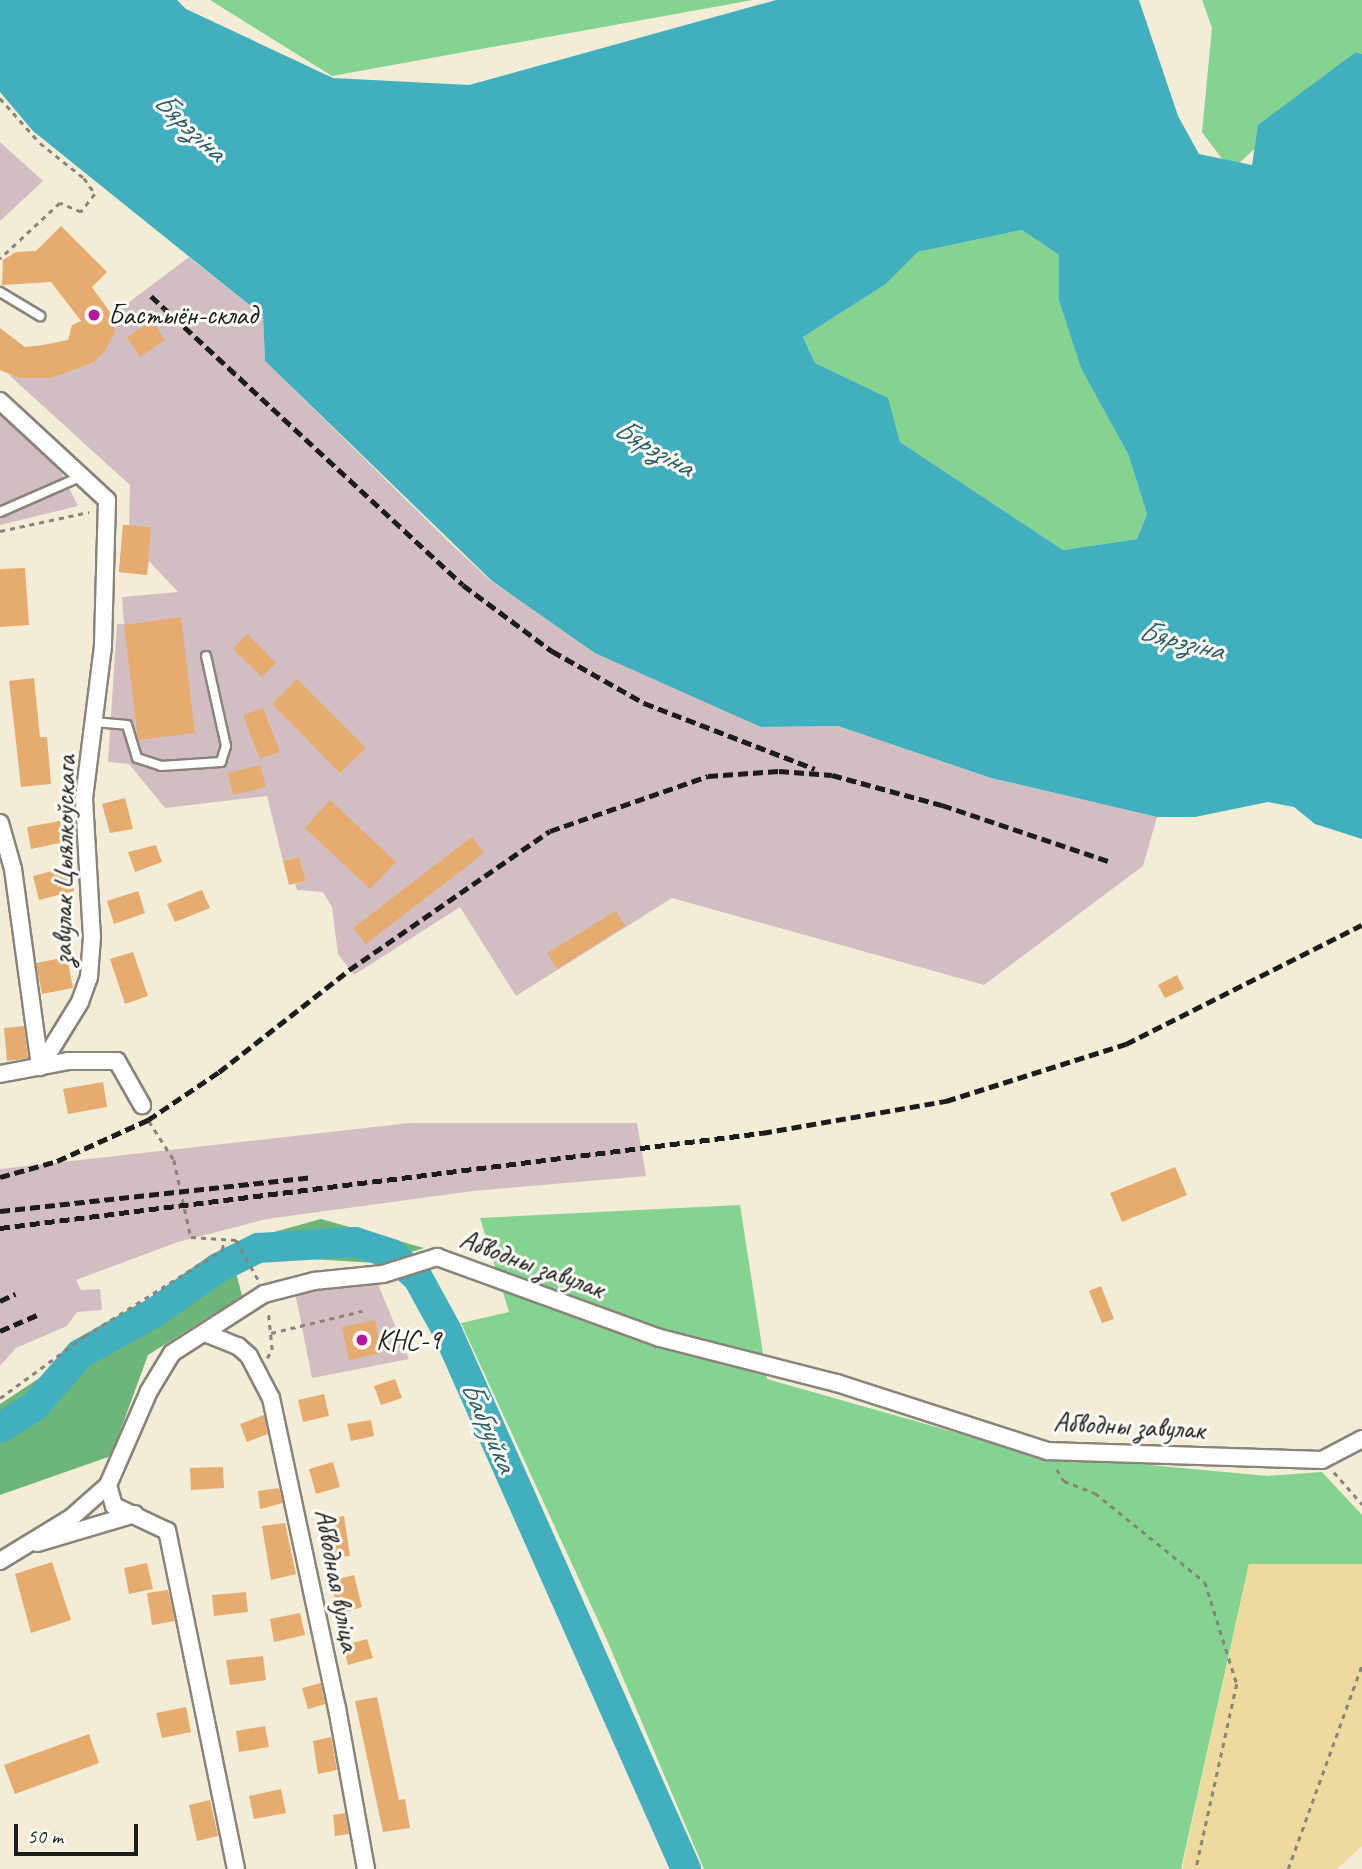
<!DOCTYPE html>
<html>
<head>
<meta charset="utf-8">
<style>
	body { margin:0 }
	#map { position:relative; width:1362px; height:1869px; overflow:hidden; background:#f3edd7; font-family:Caveat,sans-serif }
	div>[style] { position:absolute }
	.industrial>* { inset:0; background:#d2bec2 }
	.green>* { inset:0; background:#85d391 }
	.forest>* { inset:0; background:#6cb57b }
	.sand>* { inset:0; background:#eeda9e }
	.water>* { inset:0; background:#42afbf }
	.river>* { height:30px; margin:-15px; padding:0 15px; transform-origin:15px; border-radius:15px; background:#42afbf }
	.building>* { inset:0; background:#e6ab6e }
	.path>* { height:2.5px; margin-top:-1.25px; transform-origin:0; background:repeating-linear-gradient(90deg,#88847a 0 5px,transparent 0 10px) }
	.roads { filter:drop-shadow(2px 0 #88847a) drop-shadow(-2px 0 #88847a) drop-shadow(0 2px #88847a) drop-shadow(0 -2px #88847a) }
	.lane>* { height:8px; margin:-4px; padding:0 4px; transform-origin:4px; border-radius:4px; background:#fff }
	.street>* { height:16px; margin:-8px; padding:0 8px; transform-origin:8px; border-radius:8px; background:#fff }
	.rail>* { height:5px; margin-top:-2.5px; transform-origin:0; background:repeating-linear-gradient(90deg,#1c1c1c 0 10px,transparent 0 15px) }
	.dots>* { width:19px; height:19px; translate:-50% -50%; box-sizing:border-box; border:4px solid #fdfcf7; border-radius:50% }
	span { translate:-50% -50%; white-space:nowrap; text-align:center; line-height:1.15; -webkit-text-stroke:6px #fdfcf7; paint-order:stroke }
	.poi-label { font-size:28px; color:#1c1c1c }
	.left { translate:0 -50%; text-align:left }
	.street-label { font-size:28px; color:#1c1c1c }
	.water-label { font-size:30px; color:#2d5e65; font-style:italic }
	.scale { position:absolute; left:14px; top:1824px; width:124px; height:32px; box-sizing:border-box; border:4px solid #1c1c1c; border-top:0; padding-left:9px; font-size:21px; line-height:24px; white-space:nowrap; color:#1c1c1c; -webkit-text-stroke:5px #fdfcf7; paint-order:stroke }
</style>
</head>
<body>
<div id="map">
	<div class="industrial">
		<i style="clip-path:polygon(0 142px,43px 181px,0 221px)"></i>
		<i style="clip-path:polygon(189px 257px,263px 316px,265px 361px,452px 545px,491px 581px,542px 615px,760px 727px,838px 726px,991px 778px,1157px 817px,1143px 866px,984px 985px,672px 898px,516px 996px,460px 907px,354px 975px,338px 954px,332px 907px,323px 892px,297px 890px,295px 884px,306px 881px,299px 857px,283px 861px,267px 796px,165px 808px,129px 764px,108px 762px,117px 624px,124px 624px,122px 597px,178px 592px,149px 561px,147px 575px,119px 572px,123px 525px,129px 525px,130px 485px,9px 375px,52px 378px,92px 363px,111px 339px,112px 315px)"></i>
		<i style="clip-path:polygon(0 411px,53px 456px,78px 506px,0 525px)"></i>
		<i style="clip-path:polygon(410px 1123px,637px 1123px,646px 1176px,473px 1191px,267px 1219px,178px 1242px,76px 1280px,81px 1290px,100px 1289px,102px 1310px,77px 1312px,67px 1326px,16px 1348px,0 1366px,0 1169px)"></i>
		<i style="clip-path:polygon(377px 1282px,409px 1359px,312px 1378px,295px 1292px)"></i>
	</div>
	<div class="green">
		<i style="clip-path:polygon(210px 0,753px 0,332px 76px)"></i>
		<i style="clip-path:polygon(1202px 0,1362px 0,1362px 54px,1356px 52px,1231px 171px,1202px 132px,1212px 28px)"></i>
		<i style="clip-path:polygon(1022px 230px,1059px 255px,1059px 301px,1081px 367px,1128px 454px,1147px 514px,1137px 539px,1063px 550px,900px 442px,887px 398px,815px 363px,803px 337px,886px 284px,918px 252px)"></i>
		<i style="clip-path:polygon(740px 1205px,767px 1379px,1031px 1454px,1268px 1476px,1322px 1472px,1362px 1515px,1362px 1564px,1249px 1564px,1181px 1869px,704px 1869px,607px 1640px,461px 1323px,509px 1312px,480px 1218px)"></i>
	</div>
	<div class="forest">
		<i style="clip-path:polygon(321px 1219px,424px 1248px,376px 1263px,278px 1257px,236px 1272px,242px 1296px,148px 1355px,111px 1456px,0 1495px,0 1404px,252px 1238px)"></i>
	</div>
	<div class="sand">
		<i style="clip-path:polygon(1249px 1564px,1362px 1564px,1362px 1846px,1337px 1869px,1182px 1869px)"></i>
	</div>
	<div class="water">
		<i style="clip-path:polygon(evenodd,0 0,177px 0,186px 9px,333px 78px,469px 85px,776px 0,1139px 0,1178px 116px,1199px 154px,1252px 165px,1258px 125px,1356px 52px,1362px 54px,1362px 839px,1315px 824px,1294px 807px,1268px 802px,1195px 817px,1157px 817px,991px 778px,838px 726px,761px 727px,595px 653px,492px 581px,265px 361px,263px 316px,33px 131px,0 92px,0 0,1022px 230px,1059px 255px,1059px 301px,1081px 368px,1128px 454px,1147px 514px,1137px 539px,1063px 550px,900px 442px,888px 398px,815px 363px,803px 337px,886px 284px,918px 252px,1022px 230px)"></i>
	</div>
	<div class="river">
		<i style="left:0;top:1428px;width:40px;rotate:-32deg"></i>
		<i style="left:34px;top:1407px;width:70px;rotate:-49deg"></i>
		<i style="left:80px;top:1354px;width:86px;rotate:-29.2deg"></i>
		<i style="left:155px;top:1312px;width:77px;rotate:-34.9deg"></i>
		<i style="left:218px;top:1268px;width:45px;rotate:-26.6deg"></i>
		<i style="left:258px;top:1248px;width:97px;rotate:-3.5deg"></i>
		<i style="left:355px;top:1242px;width:39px;rotate:18deg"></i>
		<i style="left:392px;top:1254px;width:35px;rotate:43deg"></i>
		<i style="left:418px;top:1278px;width:60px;rotate:61.3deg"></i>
		<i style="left:447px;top:1331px;width:589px;rotate:66.05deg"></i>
	</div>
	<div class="building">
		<i style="clip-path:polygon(61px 226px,107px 272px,92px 287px,112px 315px,115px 332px,103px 354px,92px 363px,52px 378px,19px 378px,0 370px,0 328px,25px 347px,43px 345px,68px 340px,72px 325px,81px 321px,51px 282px,2px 285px,3px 260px,16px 252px,36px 251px)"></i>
		<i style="clip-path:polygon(152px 321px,165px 340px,140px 357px,127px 337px)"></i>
		<i style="clip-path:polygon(123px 525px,151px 527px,147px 575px,119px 572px)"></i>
		<i style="clip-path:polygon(25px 568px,29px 625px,0 627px,0 569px)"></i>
		<i style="clip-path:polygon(181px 617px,195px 733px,138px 740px,124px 625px)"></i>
		<i style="clip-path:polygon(247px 634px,276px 663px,262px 677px,233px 649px)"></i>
		<i style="clip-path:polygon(34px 678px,40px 737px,47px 737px,51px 784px,21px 787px,9px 681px)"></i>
		<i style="clip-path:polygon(297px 679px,366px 748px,340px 773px,272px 704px)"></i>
		<i style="clip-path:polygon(263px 708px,280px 752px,260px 759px,243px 715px)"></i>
		<i style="clip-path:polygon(260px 765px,266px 787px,233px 795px,228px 773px)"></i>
		<i style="clip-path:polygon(125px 798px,133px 829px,110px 833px,102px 804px)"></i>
		<i style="clip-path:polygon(330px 800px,396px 862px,370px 889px,305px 828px)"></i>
		<i style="clip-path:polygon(60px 821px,64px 842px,31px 849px,27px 827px)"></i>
		<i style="clip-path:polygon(472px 837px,484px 853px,366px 944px,353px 928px)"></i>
		<i style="clip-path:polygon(156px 845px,162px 862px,135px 872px,128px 852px)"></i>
		<i style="clip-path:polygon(299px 857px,306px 881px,289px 885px,283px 861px)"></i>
		<i style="clip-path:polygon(68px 867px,74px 891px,39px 900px,33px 876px)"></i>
		<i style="clip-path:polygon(202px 890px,210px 908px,175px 922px,167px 904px)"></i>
		<i style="clip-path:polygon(138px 891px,145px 913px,114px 924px,107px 901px)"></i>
		<i style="clip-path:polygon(616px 911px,625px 926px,557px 969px,547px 953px)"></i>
		<i style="clip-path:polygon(133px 952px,148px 996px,125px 1004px,110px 959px)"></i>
		<i style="clip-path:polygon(67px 957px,73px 988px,42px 994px,36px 963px)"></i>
		<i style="clip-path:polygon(1177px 975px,1184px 989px,1165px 998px,1158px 985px)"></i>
		<i style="clip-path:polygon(24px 1026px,28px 1058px,7px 1061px,4px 1028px)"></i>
		<i style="clip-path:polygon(103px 1082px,107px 1107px,68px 1114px,63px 1089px)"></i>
		<i style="clip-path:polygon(1175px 1167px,1187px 1195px,1122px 1222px,1110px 1193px)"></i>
		<i style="clip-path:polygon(1101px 1286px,1114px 1319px,1102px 1323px,1089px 1291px)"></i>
		<i style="clip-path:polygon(375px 1320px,382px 1353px,349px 1360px,342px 1327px)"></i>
		<i style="clip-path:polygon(395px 1379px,402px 1398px,381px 1405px,374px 1386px)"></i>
		<i style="clip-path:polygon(324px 1394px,329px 1416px,303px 1422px,298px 1400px)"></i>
		<i style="clip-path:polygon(264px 1415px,268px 1434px,247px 1442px,240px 1424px)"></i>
		<i style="clip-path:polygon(371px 1420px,374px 1436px,351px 1441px,347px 1424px)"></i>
		<i style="clip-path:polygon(333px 1462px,340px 1487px,316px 1494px,309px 1469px)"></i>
		<i style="clip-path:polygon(223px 1467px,224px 1488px,191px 1490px,190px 1468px)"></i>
		<i style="clip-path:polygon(279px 1488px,283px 1503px,260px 1509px,258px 1491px)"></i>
		<i style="clip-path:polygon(344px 1516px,350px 1556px,326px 1558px,320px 1519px)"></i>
		<i style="clip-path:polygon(285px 1523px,296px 1574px,271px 1580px,262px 1526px)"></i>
		<i style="clip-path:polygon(52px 1562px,71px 1620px,31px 1633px,15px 1574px)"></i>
		<i style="clip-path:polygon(147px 1563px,153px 1589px,129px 1594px,124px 1568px)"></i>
		<i style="clip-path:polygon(354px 1575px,362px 1607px,339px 1614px,330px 1581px)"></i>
		<i style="clip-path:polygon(168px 1590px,175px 1621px,152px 1625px,147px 1593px)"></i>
		<i style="clip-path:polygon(246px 1592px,248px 1612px,214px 1616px,212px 1595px)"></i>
		<i style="clip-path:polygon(300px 1613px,305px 1635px,274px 1642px,270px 1619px)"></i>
		<i style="clip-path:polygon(367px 1639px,373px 1658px,348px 1665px,343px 1646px)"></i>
		<i style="clip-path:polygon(263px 1656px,266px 1680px,230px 1685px,226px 1660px)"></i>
		<i style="clip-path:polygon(321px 1683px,325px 1704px,308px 1709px,302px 1688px)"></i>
		<i style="clip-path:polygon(377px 1697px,399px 1800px,405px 1799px,410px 1828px,383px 1832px,355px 1701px)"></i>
		<i style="clip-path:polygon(186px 1707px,191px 1732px,162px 1738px,156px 1713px)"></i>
		<i style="clip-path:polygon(265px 1726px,269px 1747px,239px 1752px,236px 1731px)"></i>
		<i style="clip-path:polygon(89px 1734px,99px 1763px,15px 1794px,4px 1765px)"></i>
		<i style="clip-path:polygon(331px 1737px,337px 1770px,318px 1774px,313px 1741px)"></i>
		<i style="clip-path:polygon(281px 1789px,286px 1813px,254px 1819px,249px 1796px)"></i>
		<i style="clip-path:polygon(210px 1800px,218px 1836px,197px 1841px,189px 1805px)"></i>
		<i style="clip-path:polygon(345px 1813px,349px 1834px,335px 1836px,333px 1815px)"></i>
	</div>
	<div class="path">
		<i style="left:0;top:98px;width:60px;rotate:48.4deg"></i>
		<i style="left:40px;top:143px;width:56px;rotate:38.5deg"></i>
		<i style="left:84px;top:178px;width:19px;rotate:55deg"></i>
		<i style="left:95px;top:194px;width:23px;rotate:128deg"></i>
		<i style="left:81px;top:212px;width:23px;rotate:-157deg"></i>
		<i style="left:60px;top:203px;width:82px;rotate:137deg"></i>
		<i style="left:0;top:531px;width:91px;rotate:-12.1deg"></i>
		<i style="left:149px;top:1121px;width:46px;rotate:57.3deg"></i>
		<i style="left:174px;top:1160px;width:79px;rotate:77.6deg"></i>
		<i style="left:191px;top:1237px;width:45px;rotate:3.8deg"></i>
		<i style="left:236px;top:1240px;width:47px;rotate:60.7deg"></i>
		<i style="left:271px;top:1333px;width:94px;rotate:-13.6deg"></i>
		<i style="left:267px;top:1358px;width:9px;rotate:-58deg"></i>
		<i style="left:272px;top:1350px;width:39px;rotate:-96deg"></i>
		<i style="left:0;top:1398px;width:105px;rotate:-36.1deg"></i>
		<i style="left:85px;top:1336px;width:162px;rotate:-32.1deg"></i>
		<i style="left:222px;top:1250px;width:9px;rotate:-77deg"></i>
		<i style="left:1057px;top:1469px;width:14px;rotate:60deg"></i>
		<i style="left:1064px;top:1481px;width:33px;rotate:21deg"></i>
		<i style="left:1095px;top:1493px;width:141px;rotate:39deg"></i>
		<i style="left:1205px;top:1582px;width:107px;rotate:72.6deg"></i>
		<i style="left:1237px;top:1684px;width:189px;rotate:102.5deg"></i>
		<i style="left:1334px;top:1472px;width:43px;rotate:48.8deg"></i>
		<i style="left:1288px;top:1869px;width:217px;rotate:-70.1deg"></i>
	</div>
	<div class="roads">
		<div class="lane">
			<i style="left:0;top:292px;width:47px;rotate:31deg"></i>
			<i style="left:0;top:512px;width:90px;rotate:-23.7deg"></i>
			<i style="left:94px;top:722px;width:33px;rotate:5deg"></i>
			<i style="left:127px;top:725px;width:34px;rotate:73deg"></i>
			<i style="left:137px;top:758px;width:25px;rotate:18deg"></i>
			<i style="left:161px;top:766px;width:60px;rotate:-3.8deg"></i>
			<i style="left:221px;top:762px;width:17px;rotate:-73deg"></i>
			<i style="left:226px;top:746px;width:92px;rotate:-102.5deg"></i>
		</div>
		<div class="street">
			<i style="left:0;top:401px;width:146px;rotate:42.8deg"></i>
			<i style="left:107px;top:500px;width:146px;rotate:91.6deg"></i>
			<i style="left:103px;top:646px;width:154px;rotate:97.1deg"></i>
			<i style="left:84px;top:799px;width:138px;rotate:86.7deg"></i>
			<i style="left:92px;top:937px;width:40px;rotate:94.3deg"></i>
			<i style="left:89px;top:977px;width:27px;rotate:110deg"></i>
			<i style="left:80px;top:1002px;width:76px;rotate:121.6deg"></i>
			<i style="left:0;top:823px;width:48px;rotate:74.2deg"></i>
			<i style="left:13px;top:869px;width:200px;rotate:82.2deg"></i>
			<i style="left:0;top:1074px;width:69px;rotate:-10.8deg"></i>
			<i style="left:68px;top:1061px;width:49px"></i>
			<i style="left:117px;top:1061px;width:51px;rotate:60.4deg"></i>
			<i style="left:205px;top:1333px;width:35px;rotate:22deg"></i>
			<i style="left:238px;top:1346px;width:15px;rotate:42deg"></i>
			<i style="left:249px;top:1356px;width:47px;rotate:62.4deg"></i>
			<i style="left:271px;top:1398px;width:317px;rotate:78deg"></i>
			<i style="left:337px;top:1708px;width:164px;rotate:79.8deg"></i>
			<i style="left:37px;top:1543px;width:102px;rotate:-16.5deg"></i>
			<i style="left:0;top:1561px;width:84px;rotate:-31.4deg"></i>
			<i style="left:72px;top:1517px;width:48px;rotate:-41.6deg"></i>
			<i style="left:236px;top:1869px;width:345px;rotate:-101.5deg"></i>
			<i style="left:167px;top:1531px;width:59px;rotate:-154.7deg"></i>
			<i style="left:114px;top:1506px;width:22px;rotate:-106deg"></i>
			<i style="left:108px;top:1485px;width:103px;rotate:-66.4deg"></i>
			<i style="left:149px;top:1391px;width:44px;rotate:-58.8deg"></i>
			<i style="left:172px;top:1353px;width:109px;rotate:-32.7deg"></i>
			<i style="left:264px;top:1294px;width:52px;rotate:-14.6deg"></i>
			<i style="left:314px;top:1281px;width:69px;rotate:-5.8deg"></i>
			<i style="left:383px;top:1274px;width:57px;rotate:-17.5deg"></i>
			<i style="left:437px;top:1257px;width:237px;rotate:20deg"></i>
			<i style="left:660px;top:1338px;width:183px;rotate:14.3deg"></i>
			<i style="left:837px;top:1383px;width:221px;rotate:17.9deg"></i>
			<i style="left:1047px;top:1451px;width:275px;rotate:1.9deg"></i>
			<i style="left:1322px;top:1460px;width:45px;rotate:-27.7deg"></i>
		</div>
	</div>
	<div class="rail">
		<i style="left:151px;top:296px;width:425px;rotate:42.8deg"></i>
		<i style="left:463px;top:585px;width:111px;rotate:36.6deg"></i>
		<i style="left:552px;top:651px;width:106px;rotate:29.5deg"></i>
		<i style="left:644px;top:703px;width:183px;rotate:21.1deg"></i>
		<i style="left:0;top:1177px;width:59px;rotate:-15.7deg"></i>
		<i style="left:57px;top:1161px;width:100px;rotate:-24.3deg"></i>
		<i style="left:148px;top:1120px;width:86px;rotate:-34.1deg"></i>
		<i style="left:219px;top:1072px;width:165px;rotate:-38.1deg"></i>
		<i style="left:349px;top:970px;width:244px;rotate:-34.7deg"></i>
		<i style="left:550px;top:831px;width:167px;rotate:-19.2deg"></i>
		<i style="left:708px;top:776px;width:71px;rotate:-4deg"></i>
		<i style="left:779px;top:771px;width:53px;rotate:4.3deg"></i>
		<i style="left:832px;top:775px;width:114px;rotate:15.3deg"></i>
		<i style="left:942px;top:805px;width:178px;rotate:18.6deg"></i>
		<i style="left:0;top:1211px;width:313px;rotate:-6.2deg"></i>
		<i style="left:0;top:1228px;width:768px;rotate:-7.11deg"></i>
		<i style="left:762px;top:1133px;width:187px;rotate:-9.9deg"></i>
		<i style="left:946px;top:1101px;width:189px;rotate:-17.6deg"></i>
		<i style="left:1126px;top:1044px;width:264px;rotate:-26.8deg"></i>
		<i style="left:0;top:1301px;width:17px;rotate:-25deg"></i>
		<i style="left:0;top:1331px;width:40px;rotate:-23.4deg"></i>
	</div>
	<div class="dots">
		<i style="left:94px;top:315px;background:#b5179e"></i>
		<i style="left:362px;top:1340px;background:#b5179e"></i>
	</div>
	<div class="poi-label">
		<span class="left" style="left:108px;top:315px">Бастыён-склад</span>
		<span class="left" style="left:376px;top:1340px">КНС-9</span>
	</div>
	<div class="street-label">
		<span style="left:64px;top:860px;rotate:-89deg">завулак Цыялкоўскага</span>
		<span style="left:532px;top:1264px;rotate:20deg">Абводны завулак</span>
		<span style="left:1129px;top:1426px;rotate:3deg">Абводны завулак</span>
		<span style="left:337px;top:1580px;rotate:79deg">Абводная вуліца</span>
	</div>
	<div class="water-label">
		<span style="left:190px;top:126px;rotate:43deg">Бярэзіна</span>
		<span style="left:654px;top:447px;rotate:30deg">Бярэзіна</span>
		<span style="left:1181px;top:640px;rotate:14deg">Бярэзіна</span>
		<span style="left:489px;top:1426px;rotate:66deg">Бабруйка</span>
	</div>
	<div class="scale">50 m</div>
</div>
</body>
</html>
